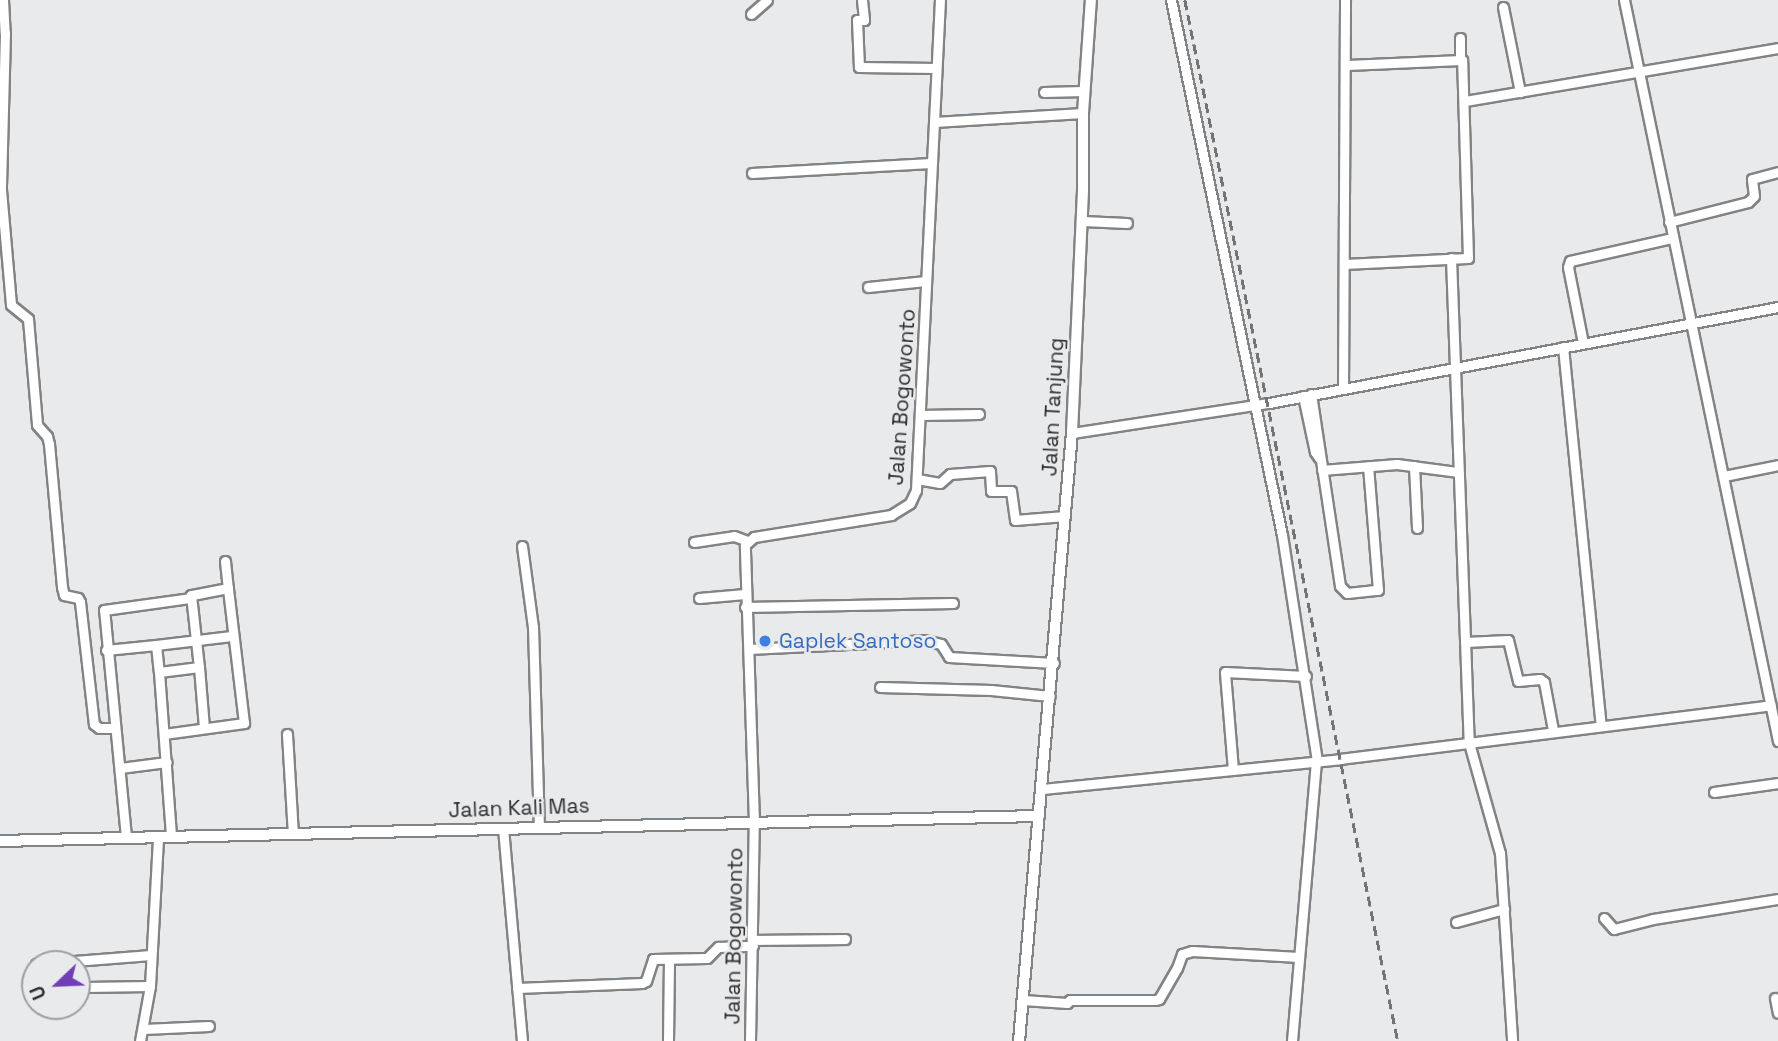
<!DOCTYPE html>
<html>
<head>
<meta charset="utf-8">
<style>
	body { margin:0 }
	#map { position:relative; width:1778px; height:1041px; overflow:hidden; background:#e9eaec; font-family:"Space Grotesk",sans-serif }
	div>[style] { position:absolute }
	.roads { filter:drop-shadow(2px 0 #828385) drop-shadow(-2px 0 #828385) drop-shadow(0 2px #828385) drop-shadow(0 -2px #828385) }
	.minor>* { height:9px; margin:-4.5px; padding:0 4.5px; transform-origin:4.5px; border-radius:4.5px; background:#fff }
	.major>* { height:10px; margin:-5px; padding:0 5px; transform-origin:5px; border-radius:5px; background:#fff }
	.rail>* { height:2.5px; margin-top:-1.25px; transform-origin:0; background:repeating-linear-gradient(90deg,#747476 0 10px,transparent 0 15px) }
	.dots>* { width:19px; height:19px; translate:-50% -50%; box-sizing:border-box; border:4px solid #e9eaec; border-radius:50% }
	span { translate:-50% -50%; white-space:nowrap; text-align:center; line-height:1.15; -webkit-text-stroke:5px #e9eaec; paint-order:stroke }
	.street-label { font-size:21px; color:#2e2e2f }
	.shop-label { font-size:21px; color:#366cbe }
	.left { translate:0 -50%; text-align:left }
	.north { position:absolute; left:21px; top:950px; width:70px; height:70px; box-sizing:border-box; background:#e9eaec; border:2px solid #9e9fa0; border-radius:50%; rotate:247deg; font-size:19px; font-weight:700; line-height:28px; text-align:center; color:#2e2e2f }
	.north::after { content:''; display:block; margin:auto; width:24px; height:32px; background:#703fb6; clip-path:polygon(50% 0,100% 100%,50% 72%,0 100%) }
</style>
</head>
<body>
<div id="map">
	<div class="roads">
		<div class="minor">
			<i style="left:3px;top:0;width:33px;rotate:87deg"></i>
			<i style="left:5px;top:33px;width:157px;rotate:91.5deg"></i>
			<i style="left:1px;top:190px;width:115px;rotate:85deg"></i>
			<i style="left:11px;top:305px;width:22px;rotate:39deg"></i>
			<i style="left:28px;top:319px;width:106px;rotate:85.1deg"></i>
			<i style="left:37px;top:425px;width:15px;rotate:48deg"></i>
			<i style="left:47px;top:436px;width:8px;rotate:76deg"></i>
			<i style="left:49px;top:444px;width:144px;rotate:84.8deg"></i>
			<i style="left:62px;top:587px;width:8px;rotate:76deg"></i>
			<i style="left:64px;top:595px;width:14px;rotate:12deg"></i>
			<i style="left:78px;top:598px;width:4px;rotate:63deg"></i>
			<i style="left:80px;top:602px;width:123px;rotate:83.5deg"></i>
			<i style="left:94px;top:724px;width:6px;rotate:39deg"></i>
			<i style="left:99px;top:728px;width:16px"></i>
			<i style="left:862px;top:0;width:20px;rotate:84deg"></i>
			<i style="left:864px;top:20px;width:7px;rotate:180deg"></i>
			<i style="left:857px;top:20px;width:47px;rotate:87.6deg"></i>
			<i style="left:859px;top:67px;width:77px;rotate:0.7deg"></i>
			<i style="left:1171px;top:0;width:546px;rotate:78.28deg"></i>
			<i style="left:1282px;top:535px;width:228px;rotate:81.2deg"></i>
			<i style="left:1624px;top:0;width:757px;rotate:78.26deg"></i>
			<i style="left:1503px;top:7px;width:87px;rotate:78.7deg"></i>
			<i style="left:751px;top:14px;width:21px;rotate:-41deg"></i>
			<i style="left:1460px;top:59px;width:21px;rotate:-90deg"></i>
			<i style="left:1044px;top:92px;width:40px;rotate:-1.4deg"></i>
			<i style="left:1465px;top:101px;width:317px;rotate:-9.6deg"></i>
			<i style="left:934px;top:122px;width:149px;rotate:-3.5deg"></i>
			<i style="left:752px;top:173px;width:179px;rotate:-3.2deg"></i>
			<i style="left:1082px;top:221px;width:45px;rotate:2.5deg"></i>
			<i style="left:1669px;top:222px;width:81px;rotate:-14.2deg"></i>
			<i style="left:1748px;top:202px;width:8px;rotate:-45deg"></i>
			<i style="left:1754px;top:196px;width:17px;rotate:-97deg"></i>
			<i style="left:1752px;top:179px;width:27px;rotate:-15deg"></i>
			<i style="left:1451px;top:258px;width:485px;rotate:87.9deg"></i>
			<i style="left:1469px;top:743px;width:114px;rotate:74.3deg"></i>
			<i style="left:1500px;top:853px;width:188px;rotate:86.3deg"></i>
			<i style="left:1344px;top:264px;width:124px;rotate:-2.8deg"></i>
			<i style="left:1468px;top:258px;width:198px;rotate:-91.7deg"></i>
			<i style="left:1462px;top:60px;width:116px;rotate:177.5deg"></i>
			<i style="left:868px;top:287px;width:58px;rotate:-5.9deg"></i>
			<i style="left:1583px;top:343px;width:77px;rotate:-101.2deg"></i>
			<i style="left:1568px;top:267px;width:6px;rotate:-72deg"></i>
			<i style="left:1570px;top:261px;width:105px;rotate:-12.7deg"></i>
			<i style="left:1563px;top:347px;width:381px;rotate:84.3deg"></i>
			<i style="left:1343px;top:389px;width:389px;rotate:-89.7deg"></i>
			<i style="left:1311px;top:394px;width:194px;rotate:81.4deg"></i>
			<i style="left:1340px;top:586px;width:10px;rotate:45deg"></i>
			<i style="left:1347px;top:593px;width:31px;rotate:-6deg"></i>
			<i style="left:1378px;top:590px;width:124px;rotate:-94.6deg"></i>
			<i style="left:1303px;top:396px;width:57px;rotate:77.9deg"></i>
			<i style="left:1315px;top:452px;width:7px;rotate:56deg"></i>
			<i style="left:920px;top:415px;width:59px;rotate:-1deg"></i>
			<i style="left:1072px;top:433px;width:199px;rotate:-8.7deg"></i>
			<i style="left:1269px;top:403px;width:518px;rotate:-10.68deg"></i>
			<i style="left:1414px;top:466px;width:62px;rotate:87.2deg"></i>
			<i style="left:1322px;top:470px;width:75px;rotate:-4.6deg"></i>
			<i style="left:1397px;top:464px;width:62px;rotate:7.5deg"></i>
			<i style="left:1724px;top:476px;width:55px;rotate:-11.5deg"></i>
			<i style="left:917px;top:479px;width:23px;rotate:10deg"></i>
			<i style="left:940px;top:483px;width:13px;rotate:-42deg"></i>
			<i style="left:950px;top:474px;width:40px;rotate:-4.3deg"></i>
			<i style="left:990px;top:471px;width:20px;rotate:87deg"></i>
			<i style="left:991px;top:491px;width:20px"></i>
			<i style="left:1011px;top:491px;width:29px;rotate:82deg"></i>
			<i style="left:1015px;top:520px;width:50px;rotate:-4.6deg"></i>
			<i style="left:694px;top:542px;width:40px;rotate:-8.5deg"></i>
			<i style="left:734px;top:536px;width:15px;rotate:20deg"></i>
			<i style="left:522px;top:546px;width:82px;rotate:82.3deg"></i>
			<i style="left:533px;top:627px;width:200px;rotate:88.3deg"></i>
			<i style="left:225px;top:561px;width:27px;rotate:84deg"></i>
			<i style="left:699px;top:598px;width:46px;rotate:-5deg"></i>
			<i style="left:745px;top:607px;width:208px;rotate:-1.1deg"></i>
			<i style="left:1465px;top:642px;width:43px;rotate:-2.7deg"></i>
			<i style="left:1508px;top:640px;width:42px;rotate:76.3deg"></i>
			<i style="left:1518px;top:681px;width:22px;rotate:-5deg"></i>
			<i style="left:1540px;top:679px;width:5px;rotate:37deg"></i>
			<i style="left:1544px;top:682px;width:49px;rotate:79.4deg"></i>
			<i style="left:156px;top:645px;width:76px;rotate:-6.8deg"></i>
			<i style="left:749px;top:649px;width:175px;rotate:-2.9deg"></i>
			<i style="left:924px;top:640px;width:17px;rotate:13deg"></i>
			<i style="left:941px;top:644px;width:15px;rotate:58deg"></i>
			<i style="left:949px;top:657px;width:105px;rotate:3.3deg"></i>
			<i style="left:106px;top:650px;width:50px;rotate:-5.7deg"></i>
			<i style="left:156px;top:645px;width:27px;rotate:84deg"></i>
			<i style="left:199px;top:667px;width:61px;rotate:85.3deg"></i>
			<i style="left:880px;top:687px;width:111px;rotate:1.5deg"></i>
			<i style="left:991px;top:690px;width:59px;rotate:5.8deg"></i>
			<i style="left:164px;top:734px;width:81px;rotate:-7.8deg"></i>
			<i style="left:244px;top:723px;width:136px;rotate:-96.8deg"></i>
			<i style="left:228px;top:588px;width:38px;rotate:169deg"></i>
			<i style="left:191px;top:595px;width:72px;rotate:83.7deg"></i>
			<i style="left:199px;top:667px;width:40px;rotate:172.9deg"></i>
			<i style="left:159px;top:672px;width:165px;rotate:85.8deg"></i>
			<i style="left:287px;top:734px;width:100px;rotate:86.6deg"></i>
			<i style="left:120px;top:768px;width:47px;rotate:-7.3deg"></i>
			<i style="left:1233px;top:770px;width:98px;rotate:-94.7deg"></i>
			<i style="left:1225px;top:672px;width:81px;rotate:2.8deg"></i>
			<i style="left:1042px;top:789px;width:300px;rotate:-5.7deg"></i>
			<i style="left:1340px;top:759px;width:434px;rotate:-7.1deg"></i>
			<i style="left:1714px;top:792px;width:65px;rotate:-8deg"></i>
			<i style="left:503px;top:828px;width:214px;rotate:84.9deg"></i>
			<i style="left:126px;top:837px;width:228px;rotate:-95.5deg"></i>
			<i style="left:104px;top:610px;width:88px;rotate:-7.9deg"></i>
			<i style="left:1604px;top:918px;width:15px;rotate:48deg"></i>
			<i style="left:1614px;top:929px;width:40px;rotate:-14.4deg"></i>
			<i style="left:1653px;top:919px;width:127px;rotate:-9.1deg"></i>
			<i style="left:1456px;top:922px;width:50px;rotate:-15.2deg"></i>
			<i style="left:753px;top:940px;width:92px;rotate:-0.6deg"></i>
			<i style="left:36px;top:964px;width:115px;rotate:-4.5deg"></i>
			<i style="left:85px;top:987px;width:65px;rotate:-0.9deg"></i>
			<i style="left:517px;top:988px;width:125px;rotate:-2.3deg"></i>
			<i style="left:642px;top:983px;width:4px;rotate:-27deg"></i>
			<i style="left:646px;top:981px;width:23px;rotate:-72deg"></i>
			<i style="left:653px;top:959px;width:54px;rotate:-1.1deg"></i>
			<i style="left:707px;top:958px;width:16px;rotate:-45deg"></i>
			<i style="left:718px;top:947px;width:35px;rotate:-2deg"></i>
			<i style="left:1775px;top:998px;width:15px;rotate:79deg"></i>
			<i style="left:1023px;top:1000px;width:44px;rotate:3.9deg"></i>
			<i style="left:1067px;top:1003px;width:4px;rotate:-45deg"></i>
			<i style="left:1070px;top:1000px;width:85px"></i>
			<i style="left:1155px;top:1000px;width:4px;rotate:-14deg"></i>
			<i style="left:1159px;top:999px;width:36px;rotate:-60deg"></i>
			<i style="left:1177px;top:968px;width:15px;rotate:-70deg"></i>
			<i style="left:1182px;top:954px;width:10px;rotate:-17deg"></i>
			<i style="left:1192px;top:951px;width:107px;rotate:3.2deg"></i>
			<i style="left:144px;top:1029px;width:65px;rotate:-2.6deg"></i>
			<i style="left:140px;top:1041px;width:56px;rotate:-79.7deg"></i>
			<i style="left:150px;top:986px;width:149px;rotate:-86.9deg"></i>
			<i style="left:668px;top:1041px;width:81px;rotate:-89.3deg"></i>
			<i style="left:750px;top:1041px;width:219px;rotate:-89deg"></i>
			<i style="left:754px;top:822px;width:277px;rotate:-91.9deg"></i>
			<i style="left:745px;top:545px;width:12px;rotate:-42deg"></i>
			<i style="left:754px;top:537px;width:139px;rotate:-9.1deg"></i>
			<i style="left:891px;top:515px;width:22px;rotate:-32deg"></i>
			<i style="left:910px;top:503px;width:14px;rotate:-65deg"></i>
			<i style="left:916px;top:490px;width:491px;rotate:-87.2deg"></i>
			<i style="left:1292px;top:1041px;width:281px;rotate:-85.1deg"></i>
		</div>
		<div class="major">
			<i style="left:0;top:841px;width:1039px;rotate:-1.38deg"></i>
			<i style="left:1019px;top:1041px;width:610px;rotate:-85.02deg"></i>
			<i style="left:1072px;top:433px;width:242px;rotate:-87.4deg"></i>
			<i style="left:1083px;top:191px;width:78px;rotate:-90deg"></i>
			<i style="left:1083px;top:113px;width:113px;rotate:-86deg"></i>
		</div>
	</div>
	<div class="rail">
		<i style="left:1185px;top:0;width:1063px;rotate:78.44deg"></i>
	</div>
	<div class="dots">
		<i style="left:765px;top:641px;background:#3f7fe0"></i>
	</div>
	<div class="street-label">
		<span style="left:902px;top:397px;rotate:-86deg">Jalan Bogowonto</span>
		<span style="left:1053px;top:407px;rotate:-87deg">Jalan Tanjung</span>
		<span style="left:519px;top:808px;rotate:-2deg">Jalan Kali Mas</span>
		<span style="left:734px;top:936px;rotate:-89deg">Jalan Bogowonto</span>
	</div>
	<div class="shop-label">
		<span class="left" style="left:779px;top:641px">Gaplek Santoso</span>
	</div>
	<div class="north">U</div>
</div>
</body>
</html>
